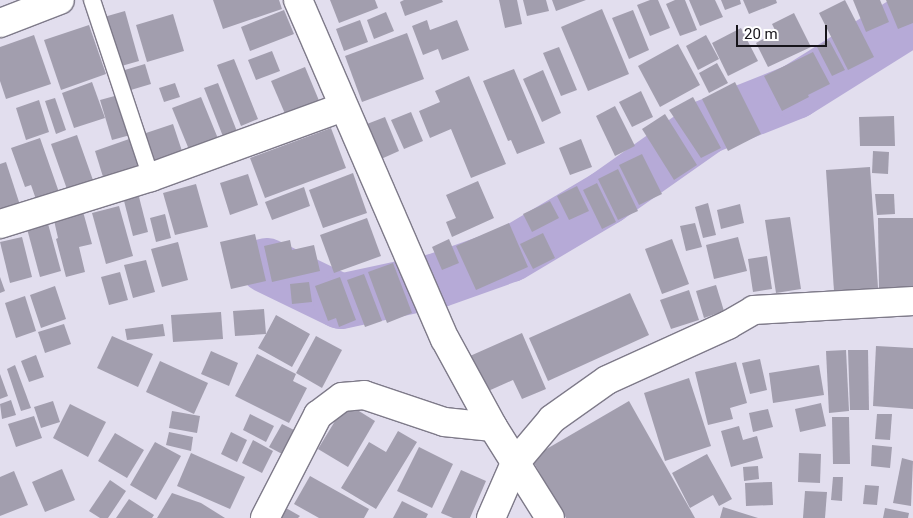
<!DOCTYPE html>
<html>
<head>
<meta charset="utf-8">
<style>
	body { margin:0 }
	#map { position:relative; width:913px; height:518px; overflow:hidden; background:#e2deee; font-family:Roboto,sans-serif }
	div>[style] { position:absolute }
	.river>* { height:55px; margin:-27.5px; padding:0 27.5px; transform-origin:27.5px; border-radius:27.5px; background:#b6aad7 }
	.building>* { inset:0; background:#a29eae }
	.roads { filter:drop-shadow(1px 0 #7e7a89) drop-shadow(-1px 0 #7e7a89) drop-shadow(0 1px #7e7a89) drop-shadow(0 -1px #7e7a89) }
	.service>* { height:16px; margin:-8px; padding:0 8px; transform-origin:8px; border-radius:8px; background:#fff }
	.minor>* { height:28px; margin:-14px; padding:0 14px; transform-origin:14px; border-radius:14px; background:#fff }
	.tertiary>* { height:28px; margin:-14px; padding:0 14px; transform-origin:14px; border-radius:14px; background:#fff }
	span { translate:-50% -50%; white-space:nowrap; text-align:center; line-height:1.15; -webkit-text-stroke:5px #fff; paint-order:stroke }
	.scale { position:absolute; left:736px; top:25px; width:91px; height:22px; box-sizing:border-box; border:2px solid #16141a; border-top:0; padding-left:6px; font-size:15px; line-height:18px; white-space:nowrap; color:#16141a; -webkit-text-stroke:4px #fff; paint-order:stroke }
</style>
</head>
<body>
<div id="map">
	<div class="river">
		<i style="left:266px;top:265px;width:82px;rotate:25.9deg"></i>
		<i style="left:340px;top:301px;width:99px;rotate:-12.2deg"></i>
		<i style="left:437px;top:280px;width:77px;rotate:-19.6deg"></i>
		<i style="left:510px;top:254px;width:112px;rotate:-30.7deg"></i>
		<i style="left:606px;top:197px;width:123px;rotate:-35.1deg"></i>
		<i style="left:707px;top:126px;width:95px;rotate:-21.7deg"></i>
		<i style="left:795px;top:91px;width:139px;rotate:-32.1deg"></i>
	</div>
	<div class="building">
		<i style="clip-path:polygon(213px 0,279px 0,282px 9px,223px 29px)"></i>
		<i style="clip-path:polygon(330px 0,375px 0,378px 8px,339px 23px)"></i>
		<i style="clip-path:polygon(404px 0,442px 0,443px 2px,405px 16px,400px 2px)"></i>
		<i style="clip-path:polygon(499px 0,517px 0,522px 24px,505px 28px)"></i>
		<i style="clip-path:polygon(523px 0,546px 0,549px 11px,527px 16px)"></i>
		<i style="clip-path:polygon(552px 0,586px 0,556px 11px)"></i>
		<i style="clip-path:polygon(650px 0,658px 0,670px 28px,650px 36px,637px 5px)"></i>
		<i style="clip-path:polygon(675px 0,685px 0,697px 30px,680px 36px,666px 4px)"></i>
		<i style="clip-path:polygon(689px 0,715px 0,723px 17px,700px 26px)"></i>
		<i style="clip-path:polygon(721px 0,740px 0,741px 4px,725px 10px)"></i>
		<i style="clip-path:polygon(743px 0,776px 0,777px 3px,749px 14px)"></i>
		<i style="clip-path:polygon(845px 0,874px 57px,848px 70px,819px 13px)"></i>
		<i style="clip-path:polygon(853px 0,880px 0,889px 22px,866px 32px)"></i>
		<i style="clip-path:polygon(886px 0,913px 0,913px 23px,898px 29px)"></i>
		<i style="clip-path:polygon(602px 9px,629px 74px,588px 91px,561px 27px)"></i>
		<i style="clip-path:polygon(284px 10px,294px 34px,250px 51px,241px 27px)"></i>
		<i style="clip-path:polygon(633px 10px,649px 50px,629px 59px,612px 18px)"></i>
		<i style="clip-path:polygon(125px 11px,139px 61px,118px 67px,104px 17px)"></i>
		<i style="clip-path:polygon(386px 12px,394px 31px,374px 39px,367px 20px)"></i>
		<i style="clip-path:polygon(794px 13px,811px 47px,768px 67px,756px 43px,776px 32px,772px 24px)"></i>
		<i style="clip-path:polygon(173px 14px,184px 51px,147px 62px,136px 25px)"></i>
		<i style="clip-path:polygon(360px 20px,368px 42px,344px 51px,336px 29px)"></i>
		<i style="clip-path:polygon(427px 20px,430px 30px,457px 20px,469px 50px,442px 60px,438px 49px,423px 55px,412px 26px)"></i>
		<i style="clip-path:polygon(89px 25px,106px 74px,61px 90px,44px 40px)"></i>
		<i style="clip-path:polygon(741px 28px,758px 61px,728px 76px,712px 43px)"></i>
		<i style="clip-path:polygon(407px 33px,424px 79px,362px 102px,345px 56px)"></i>
		<i style="clip-path:polygon(34px 35px,51px 84px,6px 99px,0 81px,0 47px)"></i>
		<i style="clip-path:polygon(706px 35px,719px 59px,698px 70px,686px 46px)"></i>
		<i style="clip-path:polygon(829px 40px,845px 70px,832px 76px,817px 47px)"></i>
		<i style="clip-path:polygon(678px 44px,700px 85px,660px 107px,638px 66px)"></i>
		<i style="clip-path:polygon(559px 47px,577px 90px,561px 96px,543px 53px)"></i>
		<i style="clip-path:polygon(272px 51px,280px 71px,256px 80px,248px 60px)"></i>
		<i style="clip-path:polygon(813px 52px,830px 84px,808px 95px,809px 97px,782px 111px,764px 76px)"></i>
		<i style="clip-path:polygon(234px 59px,258px 119px,241px 126px,217px 65px)"></i>
		<i style="clip-path:polygon(717px 63px,728px 83px,709px 93px,699px 73px)"></i>
		<i style="clip-path:polygon(145px 64px,151px 84px,124px 92px,118px 72px)"></i>
		<i style="clip-path:polygon(305px 67px,320px 103px,286px 116px,271px 81px)"></i>
		<i style="clip-path:polygon(514px 69px,545px 143px,517px 154px,511px 140px,508px 141px,483px 81px)"></i>
		<i style="clip-path:polygon(543px 70px,561px 113px,542px 122px,523px 79px)"></i>
		<i style="clip-path:polygon(469px 76px,506px 164px,471px 178px,451px 129px,430px 138px,419px 111px,440px 102px,435px 91px)"></i>
		<i style="clip-path:polygon(92px 82px,105px 118px,74px 128px,62px 93px)"></i>
		<i style="clip-path:polygon(735px 82px,761px 134px,728px 151px,702px 99px)"></i>
		<i style="clip-path:polygon(175px 83px,180px 97px,164px 102px,159px 88px)"></i>
		<i style="clip-path:polygon(218px 83px,238px 134px,224px 139px,204px 88px)"></i>
		<i style="clip-path:polygon(641px 91px,653px 117px,632px 127px,619px 102px)"></i>
		<i style="clip-path:polygon(122px 94px,134px 134px,112px 140px,100px 100px)"></i>
		<i style="clip-path:polygon(201px 97px,219px 141px,190px 152px,172px 108px)"></i>
		<i style="clip-path:polygon(693px 97px,721px 148px,701px 158px,669px 110px)"></i>
		<i style="clip-path:polygon(55px 98px,66px 130px,56px 134px,45px 101px)"></i>
		<i style="clip-path:polygon(39px 100px,49px 132px,26px 140px,16px 108px)"></i>
		<i style="clip-path:polygon(615px 106px,635px 146px,615px 156px,596px 116px)"></i>
		<i style="clip-path:polygon(411px 112px,423px 141px,404px 149px,391px 120px)"></i>
		<i style="clip-path:polygon(665px 114px,697px 165px,674px 180px,642px 129px)"></i>
		<i style="clip-path:polygon(894px 116px,895px 146px,860px 146px,859px 117px)"></i>
		<i style="clip-path:polygon(385px 117px,399px 151px,381px 159px,367px 124px)"></i>
		<i style="clip-path:polygon(173px 124px,184px 157px,151px 168px,140px 135px)"></i>
		<i style="clip-path:polygon(331px 128px,346px 168px,265px 198px,250px 158px)"></i>
		<i style="clip-path:polygon(77px 135px,94px 183px,68px 192px,51px 144px)"></i>
		<i style="clip-path:polygon(40px 138px,61px 198px,38px 205px,31px 185px,25px 187px,11px 148px)"></i>
		<i style="clip-path:polygon(132px 138px,142px 167px,104px 180px,95px 151px)"></i>
		<i style="clip-path:polygon(581px 139px,592px 167px,570px 175px,559px 148px)"></i>
		<i style="clip-path:polygon(873px 151px,889px 152px,888px 174px,872px 173px)"></i>
		<i style="clip-path:polygon(642px 154px,662px 194px,639px 205px,619px 165px)"></i>
		<i style="clip-path:polygon(6px 162px,20px 205px,0 211px,0 164px)"></i>
		<i style="clip-path:polygon(870px 167px,878px 288px,834px 291px,826px 170px)"></i>
		<i style="clip-path:polygon(618px 169px,638px 211px,618px 220px,598px 179px)"></i>
		<i style="clip-path:polygon(353px 173px,367px 213px,323px 228px,309px 190px)"></i>
		<i style="clip-path:polygon(248px 174px,258px 205px,230px 215px,220px 183px)"></i>
		<i style="clip-path:polygon(478px 181px,494px 218px,452px 237px,446px 222px,456px 218px,446px 195px)"></i>
		<i style="clip-path:polygon(597px 183px,616px 222px,602px 229px,583px 190px)"></i>
		<i style="clip-path:polygon(196px 184px,208px 227px,175px 235px,163px 193px)"></i>
		<i style="clip-path:polygon(577px 186px,589px 211px,569px 220px,557px 196px)"></i>
		<i style="clip-path:polygon(304px 187px,310px 206px,272px 220px,265px 202px)"></i>
		<i style="clip-path:polygon(138px 193px,148px 232px,133px 236px,123px 197px)"></i>
		<i style="clip-path:polygon(875px 194px,894px 194px,895px 214px,877px 215px)"></i>
		<i style="clip-path:polygon(550px 201px,559px 218px,532px 232px,523px 214px)"></i>
		<i style="clip-path:polygon(708px 203px,716px 235px,703px 238px,695px 207px)"></i>
		<i style="clip-path:polygon(740px 204px,744px 223px,721px 229px,717px 210px)"></i>
		<i style="clip-path:polygon(119px 206px,133px 256px,106px 264px,92px 213px)"></i>
		<i style="clip-path:polygon(82px 208px,92px 244px,79px 247px,85px 272px,66px 277px,56px 239px,58px 238px,53px 216px)"></i>
		<i style="clip-path:polygon(165px 214px,171px 238px,156px 242px,150px 218px)"></i>
		<i style="clip-path:polygon(790px 217px,801px 289px,776px 293px,765px 220px)"></i>
		<i style="clip-path:polygon(367px 218px,381px 256px,334px 273px,320px 235px)"></i>
		<i style="clip-path:polygon(878px 218px,913px 218px,913px 287px,879px 288px)"></i>
		<i style="clip-path:polygon(47px 220px,61px 271px,40px 277px,26px 225px)"></i>
		<i style="clip-path:polygon(509px 223px,528px 267px,476px 290px,456px 246px)"></i>
		<i style="clip-path:polygon(695px 223px,702px 247px,686px 251px,680px 226px)"></i>
		<i style="clip-path:polygon(543px 233px,555px 258px,533px 269px,520px 244px)"></i>
		<i style="clip-path:polygon(255px 234px,266px 281px,231px 289px,220px 242px)"></i>
		<i style="clip-path:polygon(22px 237px,32px 277px,10px 283px,0 242px)"></i>
		<i style="clip-path:polygon(738px 237px,747px 271px,714px 279px,706px 245px)"></i>
		<i style="clip-path:polygon(449px 239px,459px 263px,442px 270px,432px 247px)"></i>
		<i style="clip-path:polygon(672px 239px,689px 284px,662px 294px,645px 249px)"></i>
		<i style="clip-path:polygon(290px 240px,292px 250px,314px 245px,320px 271px,272px 282px,264px 246px)"></i>
		<i style="clip-path:polygon(178px 242px,188px 280px,162px 287px,151px 249px)"></i>
		<i style="clip-path:polygon(767px 256px,772px 289px,753px 292px,748px 259px)"></i>
		<i style="clip-path:polygon(146px 260px,155px 292px,133px 298px,124px 265px)"></i>
		<i style="clip-path:polygon(393px 263px,412px 313px,387px 323px,368px 272px)"></i>
		<i style="clip-path:polygon(120px 272px,128px 300px,109px 305px,101px 277px)"></i>
		<i style="clip-path:polygon(364px 274px,382px 321px,365px 327px,347px 280px)"></i>
		<i style="clip-path:polygon(0 277px,5px 291px,0 293px)"></i>
		<i style="clip-path:polygon(340px 277px,356px 320px,339px 327px,336px 318px,328px 321px,315px 286px)"></i>
		<i style="clip-path:polygon(309px 282px,312px 302px,292px 304px,290px 284px)"></i>
		<i style="clip-path:polygon(716px 285px,724px 311px,704px 318px,696px 291px)"></i>
		<i style="clip-path:polygon(55px 286px,66px 319px,41px 328px,30px 295px)"></i>
		<i style="clip-path:polygon(689px 290px,699px 320px,671px 329px,660px 300px)"></i>
		<i style="clip-path:polygon(630px 293px,649px 335px,548px 381px,529px 338px)"></i>
		<i style="clip-path:polygon(25px 296px,36px 331px,16px 338px,5px 303px)"></i>
		<i style="clip-path:polygon(264px 309px,266px 334px,276px 315px,310px 334px,292px 367px,258px 348px,266px 334px,235px 336px,233px 311px)"></i>
		<i style="clip-path:polygon(221px 312px,223px 339px,173px 342px,171px 315px)"></i>
		<i style="clip-path:polygon(64px 324px,71px 344px,45px 353px,38px 332px)"></i>
		<i style="clip-path:polygon(163px 324px,165px 336px,127px 340px,125px 329px)"></i>
		<i style="clip-path:polygon(522px 333px,546px 389px,522px 399px,513px 380px,486px 392px,470px 356px)"></i>
		<i style="clip-path:polygon(112px 336px,153px 354px,138px 387px,97px 368px)"></i>
		<i style="clip-path:polygon(316px 336px,342px 350px,322px 388px,296px 373px)"></i>
		<i style="clip-path:polygon(876px 346px,913px 348px,913px 409px,873px 406px)"></i>
		<i style="clip-path:polygon(846px 350px,849px 411px,829px 413px,826px 351px)"></i>
		<i style="clip-path:polygon(848px 350px,868px 350px,869px 410px,850px 410px)"></i>
		<i style="clip-path:polygon(211px 351px,238px 363px,229px 386px,201px 374px)"></i>
		<i style="clip-path:polygon(257px 354px,296px 374px,293px 381px,307px 388px,289px 423px,235px 396px)"></i>
		<i style="clip-path:polygon(36px 355px,44px 377px,29px 382px,21px 361px)"></i>
		<i style="clip-path:polygon(760px 359px,767px 390px,750px 394px,742px 363px)"></i>
		<i style="clip-path:polygon(160px 361px,208px 383px,194px 414px,146px 392px)"></i>
		<i style="clip-path:polygon(736px 362px,747px 403px,730px 408px,733px 419px,708px 425px,695px 372px)"></i>
		<i style="clip-path:polygon(15px 365px,31px 408px,21px 411px,7px 369px)"></i>
		<i style="clip-path:polygon(819px 365px,824px 395px,773px 403px,769px 373px)"></i>
		<i style="clip-path:polygon(0 374px,8px 396px,0 399px)"></i>
		<i style="clip-path:polygon(689px 378px,711px 446px,665px 461px,644px 393px)"></i>
		<i style="clip-path:polygon(11px 400px,16px 415px,2px 419px,0 404px)"></i>
		<i style="clip-path:polygon(53px 401px,60px 422px,41px 428px,34px 407px)"></i>
		<i style="clip-path:polygon(629px 401px,695px 518px,566px 518px,531px 458px)"></i>
		<i style="clip-path:polygon(346px 403px,375px 421px,348px 467px,318px 449px)"></i>
		<i style="clip-path:polygon(821px 403px,826px 426px,800px 432px,795px 409px)"></i>
		<i style="clip-path:polygon(70px 404px,106px 422px,88px 457px,53px 438px)"></i>
		<i style="clip-path:polygon(768px 409px,773px 427px,753px 432px,749px 413px)"></i>
		<i style="clip-path:polygon(172px 411px,200px 416px,197px 433px,169px 428px)"></i>
		<i style="clip-path:polygon(250px 414px,274px 426px,266px 442px,243px 430px)"></i>
		<i style="clip-path:polygon(877px 414px,892px 414px,890px 440px,875px 439px)"></i>
		<i style="clip-path:polygon(34px 416px,42px 438px,16px 447px,8px 424px)"></i>
		<i style="clip-path:polygon(832px 417px,849px 417px,850px 464px,833px 464px)"></i>
		<i style="clip-path:polygon(282px 424px,296px 431px,284px 455px,269px 447px)"></i>
		<i style="clip-path:polygon(739px 426px,743px 440px,757px 436px,763px 458px,731px 467px,721px 431px)"></i>
		<i style="clip-path:polygon(398px 431px,417px 442px,376px 509px,341px 488px,369px 442px,386px 452px)"></i>
		<i style="clip-path:polygon(169px 432px,193px 437px,191px 451px,166px 445px)"></i>
		<i style="clip-path:polygon(231px 432px,247px 440px,237px 462px,221px 454px)"></i>
		<i style="clip-path:polygon(115px 433px,144px 450px,127px 478px,98px 461px)"></i>
		<i style="clip-path:polygon(253px 440px,273px 451px,262px 473px,242px 463px)"></i>
		<i style="clip-path:polygon(155px 442px,181px 456px,156px 500px,130px 485px)"></i>
		<i style="clip-path:polygon(872px 445px,892px 447px,890px 468px,871px 466px)"></i>
		<i style="clip-path:polygon(419px 447px,453px 464px,432px 508px,397px 491px)"></i>
		<i style="clip-path:polygon(191px 453px,245px 477px,230px 509px,177px 486px)"></i>
		<i style="clip-path:polygon(799px 453px,821px 454px,820px 483px,798px 482px)"></i>
		<i style="clip-path:polygon(707px 454px,732px 499px,719px 506px,713px 495px,690px 508px,672px 473px)"></i>
		<i style="clip-path:polygon(902px 458px,913px 461px,911px 506px,893px 503px)"></i>
		<i style="clip-path:polygon(758px 466px,759px 479px,744px 481px,743px 467px)"></i>
		<i style="clip-path:polygon(62px 469px,75px 500px,45px 512px,32px 482px)"></i>
		<i style="clip-path:polygon(461px 470px,486px 481px,470px 518px,453px 518px,441px 513px)"></i>
		<i style="clip-path:polygon(14px 471px,28px 505px,0 516px,0 477px)"></i>
		<i style="clip-path:polygon(310px 476px,369px 509px,364px 518px,319px 518px,294px 504px)"></i>
		<i style="clip-path:polygon(833px 477px,843px 477px,842px 501px,831px 500px)"></i>
		<i style="clip-path:polygon(110px 480px,126px 491px,108px 518px,100px 518px,89px 511px)"></i>
		<i style="clip-path:polygon(772px 482px,773px 505px,746px 506px,745px 483px)"></i>
		<i style="clip-path:polygon(865px 485px,879px 486px,877px 505px,863px 504px)"></i>
		<i style="clip-path:polygon(805px 491px,827px 492px,825px 518px,803px 518px)"></i>
		<i style="clip-path:polygon(172px 493px,201px 503px,225px 518px,157px 518px)"></i>
		<i style="clip-path:polygon(129px 499px,154px 515px,152px 518px,116px 518px)"></i>
		<i style="clip-path:polygon(402px 501px,428px 514px,426px 518px,393px 518px)"></i>
		<i style="clip-path:polygon(723px 507px,758px 518px,720px 518px)"></i>
		<i style="clip-path:polygon(286px 508px,300px 516px,298px 518px,281px 518px)"></i>
		<i style="clip-path:polygon(885px 508px,909px 513px,908px 518px,883px 518px)"></i>
	</div>
	<div class="roads">
		<div class="service">
			<i style="left:92px;top:0;width:187px;rotate:71.6deg"></i>
		</div>
		<div class="minor">
			<i style="left:0;top:224px;width:158px;rotate:-17.3deg"></i>
			<i style="left:151px;top:177px;width:204px;rotate:-20deg"></i>
			<i style="left:265px;top:518px;width:116px;rotate:-62.8deg"></i>
			<i style="left:318px;top:415px;width:30px;rotate:-37deg"></i>
			<i style="left:342px;top:397px;width:22px;rotate:-5deg"></i>
			<i style="left:364px;top:395px;width:84px;rotate:18.6deg"></i>
			<i style="left:444px;top:422px;width:49px;rotate:5.8deg"></i>
			<i style="left:491px;top:518px;width:60px;rotate:-66.4deg"></i>
		</div>
		<div class="tertiary">
			<i style="left:298px;top:0;width:369px;rotate:66.6deg"></i>
			<i style="left:445px;top:339px;width:100px;rotate:61.4deg"></i>
			<i style="left:493px;top:427px;width:107px;rotate:57.9deg"></i>
			<i style="left:0;top:23px;width:64px;rotate:-21deg"></i>
			<i style="left:515px;top:463px;width:57px;rotate:-49.9deg"></i>
			<i style="left:552px;top:419px;width:67px;rotate:-35.3deg"></i>
			<i style="left:607px;top:380px;width:133px;rotate:-24.4deg"></i>
			<i style="left:728px;top:325px;width:30px;rotate:-30deg"></i>
			<i style="left:754px;top:310px;width:159px;rotate:-3.2deg"></i>
		</div>
	</div>
	<div class="scale">20 m</div>
</div>
</body>
</html>
